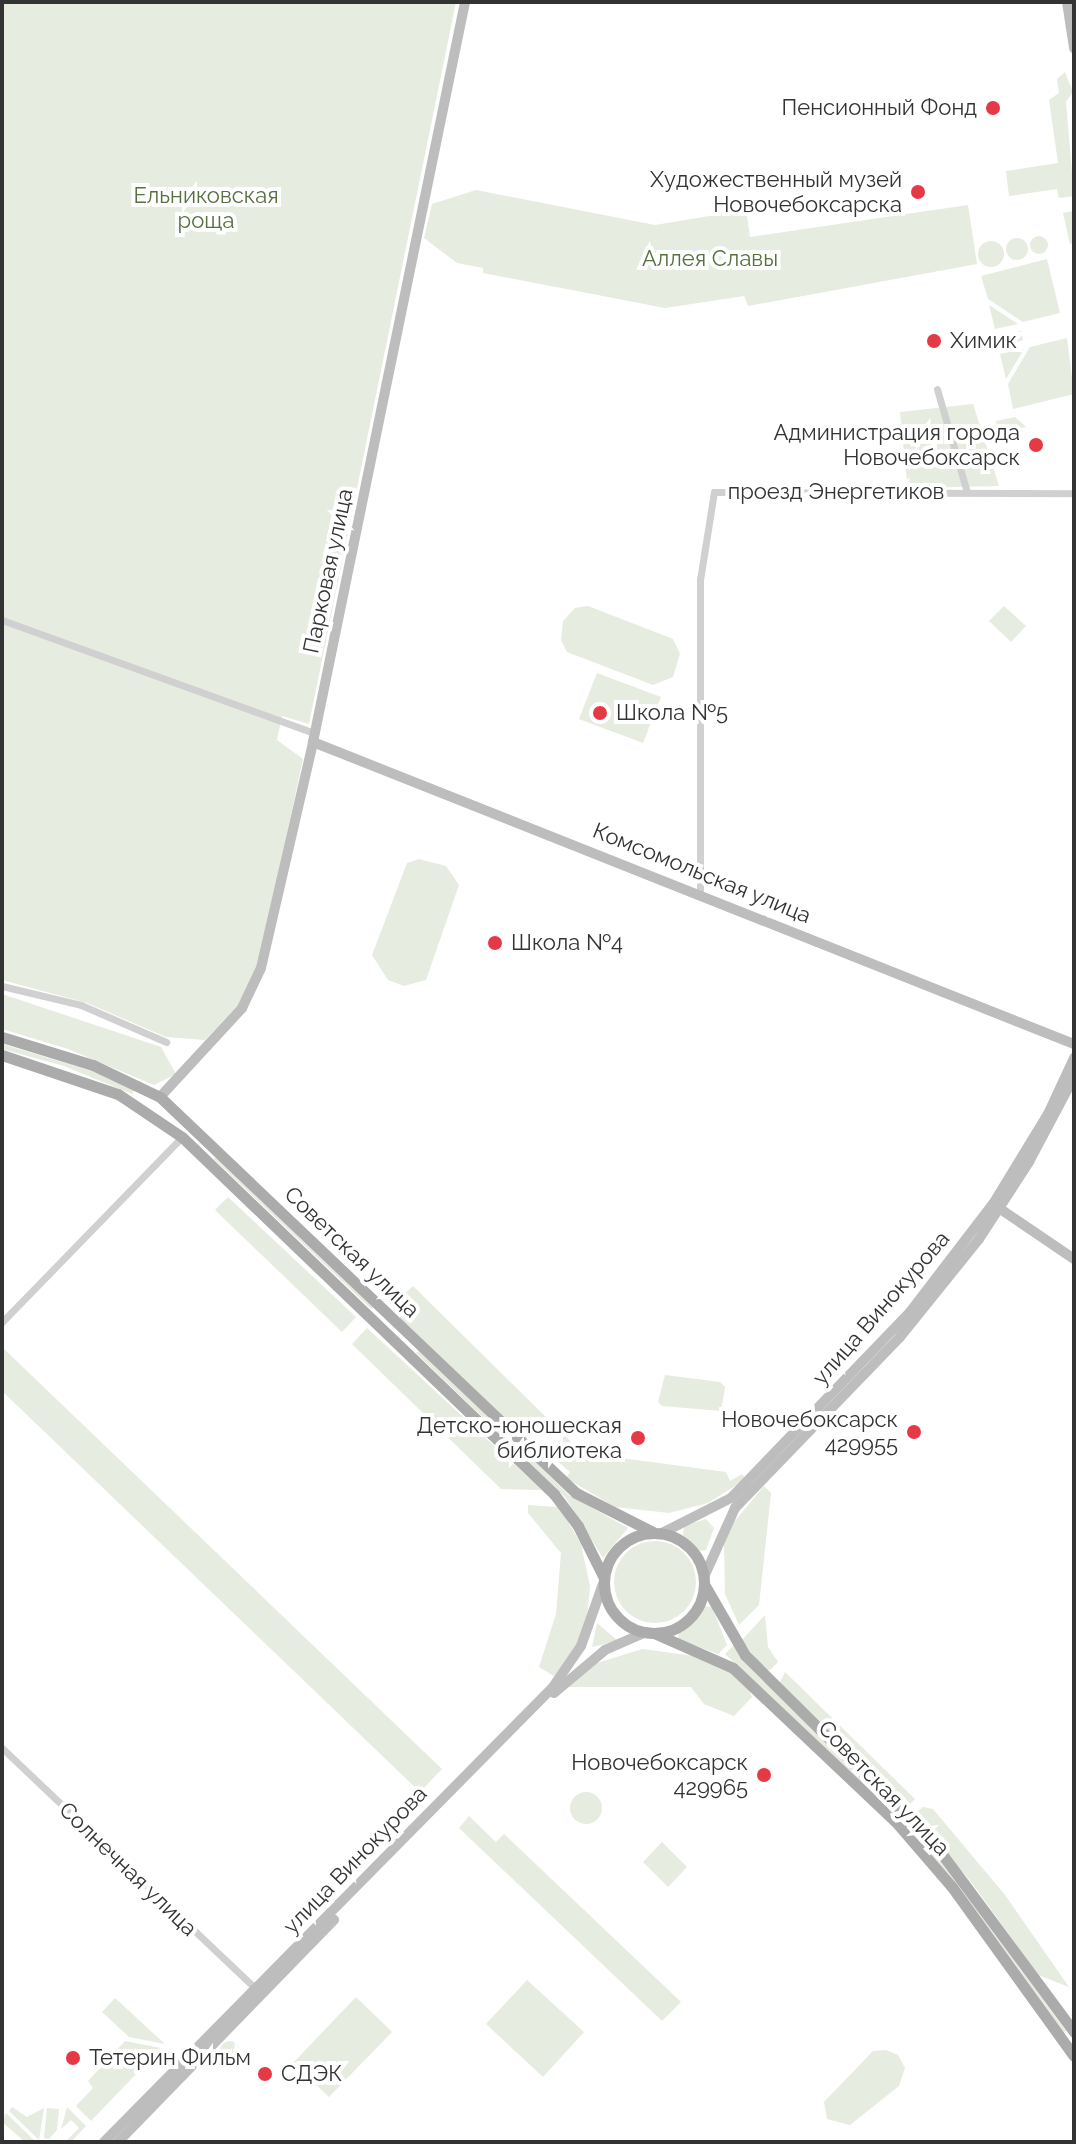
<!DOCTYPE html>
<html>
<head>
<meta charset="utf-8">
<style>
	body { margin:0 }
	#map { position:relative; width:1076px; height:2144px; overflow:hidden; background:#fff; font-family:Raleway,sans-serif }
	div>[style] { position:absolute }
	.green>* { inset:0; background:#e6ecdf }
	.round { border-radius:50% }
	.street>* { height:7px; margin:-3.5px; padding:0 3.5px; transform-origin:3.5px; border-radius:3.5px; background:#d0d0d0 }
	.secondary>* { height:10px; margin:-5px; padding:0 5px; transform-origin:5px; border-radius:5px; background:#bdbdbd }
	.primary>* { height:11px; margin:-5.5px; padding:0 5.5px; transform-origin:5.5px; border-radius:5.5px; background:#ababab }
	.primary>.ring { margin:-5.5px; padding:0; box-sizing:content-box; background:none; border:11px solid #ababab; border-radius:50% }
	.dots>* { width:22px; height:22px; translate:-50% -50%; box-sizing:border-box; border:4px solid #fff; border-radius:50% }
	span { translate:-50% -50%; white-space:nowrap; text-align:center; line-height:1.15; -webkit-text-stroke:8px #fff; paint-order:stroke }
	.poi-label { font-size:22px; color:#333 }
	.right { translate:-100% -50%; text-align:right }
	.left { translate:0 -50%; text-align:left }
	.park-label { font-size:22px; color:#56703f }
	.street-label { font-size:22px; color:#333 }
	.frame { position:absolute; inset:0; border:4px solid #333; pointer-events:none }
</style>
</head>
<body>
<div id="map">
	<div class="green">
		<i style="clip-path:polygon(2px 2px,456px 2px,309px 724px,282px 716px,277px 740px,303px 759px,257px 972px,237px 1006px,205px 1040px,166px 1037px,87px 1003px,2px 980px)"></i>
		<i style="clip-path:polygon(1065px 72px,1073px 92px,1066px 102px,1074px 196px,1059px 198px,1057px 189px,1009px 196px,1006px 171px,1058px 163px,1049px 100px,1059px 93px,1057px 79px)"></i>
		<i style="clip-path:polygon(476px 190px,655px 225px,746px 210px,750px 237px,968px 205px,977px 264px,748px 306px,744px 296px,665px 308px,483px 273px,483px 268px,457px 263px,424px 238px,432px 204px)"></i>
		<i style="clip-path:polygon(1074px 211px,1074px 243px,1070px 244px,1063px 213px)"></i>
		<i class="round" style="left:1030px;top:236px;width:18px;height:18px"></i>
		<i class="round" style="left:1006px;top:238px;width:22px;height:22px"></i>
		<i class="round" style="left:978px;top:241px;width:26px;height:26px"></i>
		<i style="clip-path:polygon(1047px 259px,1060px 313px,1023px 322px,988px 299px,981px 276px)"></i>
		<i style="clip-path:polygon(989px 305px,1018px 324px,995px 329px)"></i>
		<i style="clip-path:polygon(1021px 331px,1023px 340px,998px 347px,996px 337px)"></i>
		<i style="clip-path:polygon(1067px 338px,1074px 394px,1013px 409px,1008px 384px,1030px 347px)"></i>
		<i style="clip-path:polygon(1024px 349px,1006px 379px,1000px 354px)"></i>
		<i style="clip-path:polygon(973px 404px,999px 486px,919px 488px,907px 482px,900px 412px)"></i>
		<i style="clip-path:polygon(1015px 417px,1026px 427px,997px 433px,996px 421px)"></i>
		<i style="clip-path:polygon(588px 606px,673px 639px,680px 654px,673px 677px,653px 685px,567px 652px,561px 640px,563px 621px,575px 608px)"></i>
		<i style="clip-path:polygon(1004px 606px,1026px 626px,1011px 642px,989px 621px)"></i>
		<i style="clip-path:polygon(597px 673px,661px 697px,643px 743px,579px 719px)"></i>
		<i style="clip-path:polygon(419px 859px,446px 866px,459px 885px,426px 980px,404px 986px,388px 980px,372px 955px,407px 863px)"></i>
		<i style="clip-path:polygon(2px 994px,161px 1047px,176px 1074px,154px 1085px,68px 1049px,2px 1029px)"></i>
		<i style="clip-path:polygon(2px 1044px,95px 1072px,134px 1090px,132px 1094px,64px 1066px,2px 1049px)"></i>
		<i style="clip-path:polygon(217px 1156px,374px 1306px,371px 1309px,214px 1159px)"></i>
		<i style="clip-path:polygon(228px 1197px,356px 1317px,342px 1332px,215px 1210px)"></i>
		<i style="clip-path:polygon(413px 1286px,558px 1429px,554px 1434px,522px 1436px,394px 1314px,395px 1303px)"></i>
		<i style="clip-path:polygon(367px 1328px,542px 1490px,501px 1489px,352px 1344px)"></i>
		<i style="clip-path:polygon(2px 1347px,442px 1769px,420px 1792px,2px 1391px)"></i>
		<i style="clip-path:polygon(420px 1350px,569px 1495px,628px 1528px,603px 1558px,565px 1497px,416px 1353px)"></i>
		<i style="clip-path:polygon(665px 1375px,720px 1382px,725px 1387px,721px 1411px,662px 1406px,658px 1402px)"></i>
		<i style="clip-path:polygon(564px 1435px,583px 1453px,726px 1472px,730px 1481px,742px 1474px,746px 1479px,708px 1503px,669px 1513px,615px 1507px,566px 1478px,570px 1472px,548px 1453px)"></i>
		<i style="clip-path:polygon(764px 1486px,771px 1493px,759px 1605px,739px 1625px,725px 1594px,724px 1545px,729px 1528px)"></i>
		<i style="clip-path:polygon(528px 1505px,557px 1507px,565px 1517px,581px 1544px,590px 1586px,587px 1619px,573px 1653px,554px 1676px,539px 1667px,556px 1614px,561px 1553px,528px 1513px)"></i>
		<i style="clip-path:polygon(706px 1519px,714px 1528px,706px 1550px,699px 1551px,683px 1535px,684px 1526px)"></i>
		<i class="round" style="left:614px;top:1541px;width:82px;height:82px"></i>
		<i style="clip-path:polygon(705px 1606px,712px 1607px,727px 1645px,718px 1654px,678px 1639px,679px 1631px)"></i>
		<i style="clip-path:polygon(765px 1615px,768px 1647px,778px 1662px,770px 1670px,763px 1669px,742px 1640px)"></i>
		<i style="clip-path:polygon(597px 1623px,618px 1641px,592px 1647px)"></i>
		<i style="clip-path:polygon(734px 1645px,898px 1811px,893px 1815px,725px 1654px)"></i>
		<i style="clip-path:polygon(642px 1649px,709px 1658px,746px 1683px,752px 1697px,734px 1716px,704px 1704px,691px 1687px,567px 1687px,591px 1665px)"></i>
		<i style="clip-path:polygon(785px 1672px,915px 1799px,909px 1805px,900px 1803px,779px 1684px)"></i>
		<i class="round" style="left:570px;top:1792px;width:32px;height:32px"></i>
		<i style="clip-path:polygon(923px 1807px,933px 1809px,1005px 1895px,1069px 1987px,1038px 1975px,972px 1883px,913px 1815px)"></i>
		<i style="clip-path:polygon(469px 1816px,496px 1842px,504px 1834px,681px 2002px,662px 2021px,459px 1828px)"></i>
		<i style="clip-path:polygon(906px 1821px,929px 1845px,1066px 2031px,1063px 2033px,903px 1823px)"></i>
		<i style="clip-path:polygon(662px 1842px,687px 1867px,668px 1887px,643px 1862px)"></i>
		<i style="clip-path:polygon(527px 1980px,584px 2032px,543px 2077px,486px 2024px)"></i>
		<i style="clip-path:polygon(356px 1997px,392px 2032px,329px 2097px,293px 2063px)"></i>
		<i style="clip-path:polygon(115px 1998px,165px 2044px,129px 2037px,102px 2012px)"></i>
		<i class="round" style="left:220px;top:2041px;width:20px;height:20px"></i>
		<i style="clip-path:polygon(125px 2041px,161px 2048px,91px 2121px,76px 2106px,93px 2088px,88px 2081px)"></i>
		<i style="clip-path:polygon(886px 2050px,898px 2055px,905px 2068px,899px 2086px,850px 2125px,827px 2119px,824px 2102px,873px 2051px)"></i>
		<i style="clip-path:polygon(12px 2107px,27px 2117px,44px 2108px,39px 2140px,9px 2111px)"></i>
		<i style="clip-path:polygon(67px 2107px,86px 2126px,71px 2142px,65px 2142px,79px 2128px,71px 2120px,61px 2129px)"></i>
		<i style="clip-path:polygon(47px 2108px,59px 2109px,57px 2130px,49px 2139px,44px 2138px)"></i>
		<i style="clip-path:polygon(6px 2113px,36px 2142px,25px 2142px,2px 2122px)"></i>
	</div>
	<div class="street">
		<i style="left:937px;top:389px;width:107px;rotate:73.8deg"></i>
		<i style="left:2px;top:620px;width:333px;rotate:19.9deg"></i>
		<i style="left:700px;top:894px;width:314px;rotate:-90deg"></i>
		<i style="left:700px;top:580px;width:89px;rotate:-81deg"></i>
		<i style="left:714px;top:492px;width:360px;rotate:0.2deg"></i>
		<i style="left:2px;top:986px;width:81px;rotate:13.5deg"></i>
		<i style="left:81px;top:1005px;width:93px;rotate:23.5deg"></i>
		<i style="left:2px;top:1322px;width:258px;rotate:-45.8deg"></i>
		<i style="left:2px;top:1748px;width:350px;rotate:43.5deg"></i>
	</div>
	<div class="secondary">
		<i style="left:1067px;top:2px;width:47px;rotate:81.3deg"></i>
		<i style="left:313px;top:742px;width:819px;rotate:21.65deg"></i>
		<i style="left:160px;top:1097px;width:121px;rotate:-47.3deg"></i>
		<i style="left:242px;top:1008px;width:44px;rotate:-64.6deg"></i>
		<i style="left:261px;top:968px;width:232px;rotate:-77deg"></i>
		<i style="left:313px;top:742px;width:755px;rotate:-78.39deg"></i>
		<i style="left:996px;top:1206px;width:94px;rotate:34.2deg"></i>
		<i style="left:662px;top:1533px;width:77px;rotate:-26.9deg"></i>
		<i style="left:731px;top:1498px;width:258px;rotate:-46.1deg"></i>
		<i style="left:910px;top:1312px;width:136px;rotate:-52.5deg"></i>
		<i style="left:993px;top:1204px;width:105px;rotate:-58.6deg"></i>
		<i style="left:1048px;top:1114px;width:62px;rotate:-65.1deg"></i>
		<i style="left:704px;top:1577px;width:76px;rotate:-65.8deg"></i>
		<i style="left:735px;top:1508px;width:238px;rotate:-46deg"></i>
		<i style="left:900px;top:1337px;width:126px;rotate:-51.1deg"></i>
		<i style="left:979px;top:1239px;width:92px;rotate:-57deg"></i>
		<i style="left:1029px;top:1162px;width:96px;rotate:-62.1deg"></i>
		<i style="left:554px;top:1693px;width:67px;rotate:-40.1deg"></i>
		<i style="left:605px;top:1650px;width:45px;rotate:-23.7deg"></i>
		<i style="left:104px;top:2142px;width:639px;rotate:-45.38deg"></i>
		<i style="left:553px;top:1687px;width:50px;rotate:-55.7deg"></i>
		<i style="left:581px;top:1646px;width:66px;rotate:-70.5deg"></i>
		<i style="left:118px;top:2142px;width:310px;rotate:-45.8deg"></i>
	</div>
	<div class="primary">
		<i style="left:2px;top:1037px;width:95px;rotate:17.1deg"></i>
		<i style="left:93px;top:1065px;width:74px;rotate:25.5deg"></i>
		<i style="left:160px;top:1097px;width:574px;rotate:43.59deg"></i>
		<i style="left:576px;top:1493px;width:86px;rotate:26.9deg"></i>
		<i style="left:2px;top:1055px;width:122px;rotate:18.6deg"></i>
		<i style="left:118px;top:1094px;width:77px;rotate:33.9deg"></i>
		<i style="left:182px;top:1137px;width:516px;rotate:43.82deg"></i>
		<i style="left:554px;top:1494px;width:40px;rotate:53deg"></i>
		<i style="left:578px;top:1526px;width:58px;rotate:63.4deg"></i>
		<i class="ring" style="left:604px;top:1533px;width:89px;height:89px"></i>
		<i style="left:704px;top:1584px;width:82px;rotate:60deg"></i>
		<i style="left:745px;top:1655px;width:265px;rotate:44.8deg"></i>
		<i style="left:933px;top:1842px;width:237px;rotate:53.4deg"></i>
		<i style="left:654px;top:1633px;width:86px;rotate:23.9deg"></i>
		<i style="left:733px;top:1668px;width:223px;rotate:43.4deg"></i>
		<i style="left:895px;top:1821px;width:87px;rotate:49.2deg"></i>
		<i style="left:952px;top:1887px;width:208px;rotate:54.2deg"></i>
	</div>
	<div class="dots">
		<i style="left:993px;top:108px;background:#e63946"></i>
		<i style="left:918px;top:192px;background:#e63946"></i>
		<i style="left:934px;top:341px;background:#e63946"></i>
		<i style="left:1036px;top:445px;background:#e63946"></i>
		<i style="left:600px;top:713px;background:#e63946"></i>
		<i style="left:495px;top:943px;background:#e63946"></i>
		<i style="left:914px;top:1432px;background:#e63946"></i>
		<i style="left:638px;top:1438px;background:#e63946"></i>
		<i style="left:764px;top:1775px;background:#e63946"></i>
		<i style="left:73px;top:2058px;background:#e63946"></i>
		<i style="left:265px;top:2074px;background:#e63946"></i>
	</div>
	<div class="poi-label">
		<span class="right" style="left:977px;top:108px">Пенсионный Фонд</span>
		<span class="right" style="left:902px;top:192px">Художественный музей<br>Новочебоксарска</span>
		<span class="left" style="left:950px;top:341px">Химик</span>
		<span class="right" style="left:1020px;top:445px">Администрация города<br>Новочебоксарск</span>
		<span class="left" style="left:616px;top:713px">Школа №5</span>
		<span class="left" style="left:511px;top:943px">Школа №4</span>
		<span class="right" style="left:898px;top:1432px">Новочебоксарск<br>429955</span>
		<span class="right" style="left:622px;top:1438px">Детско-юношеская<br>библиотека</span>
		<span class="right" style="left:748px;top:1775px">Новочебоксарск<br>429965</span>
		<span class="left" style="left:89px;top:2058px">Тетерин Фильм</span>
		<span class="left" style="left:281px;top:2074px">СДЭК</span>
	</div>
	<div class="park-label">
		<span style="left:206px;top:208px">Ельниковская<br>роща</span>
		<span style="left:710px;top:259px">Аллея Славы</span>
	</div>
	<div class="street-label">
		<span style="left:836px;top:492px">проезд Энергетиков</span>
		<span style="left:328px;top:571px;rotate:-78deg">Парковая улица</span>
		<span style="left:702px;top:873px;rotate:22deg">Комсомольская улица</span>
		<span style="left:352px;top:1252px;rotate:44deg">Советская улица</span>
		<span style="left:881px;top:1308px;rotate:-49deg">улица Винокурова</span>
		<span style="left:884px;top:1788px;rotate:46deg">Советская улица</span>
		<span style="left:355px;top:1860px;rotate:-46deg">улица Винокурова</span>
		<span style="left:128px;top:1869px;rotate:44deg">Солнечная улица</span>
	</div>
	<div class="frame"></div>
</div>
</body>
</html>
